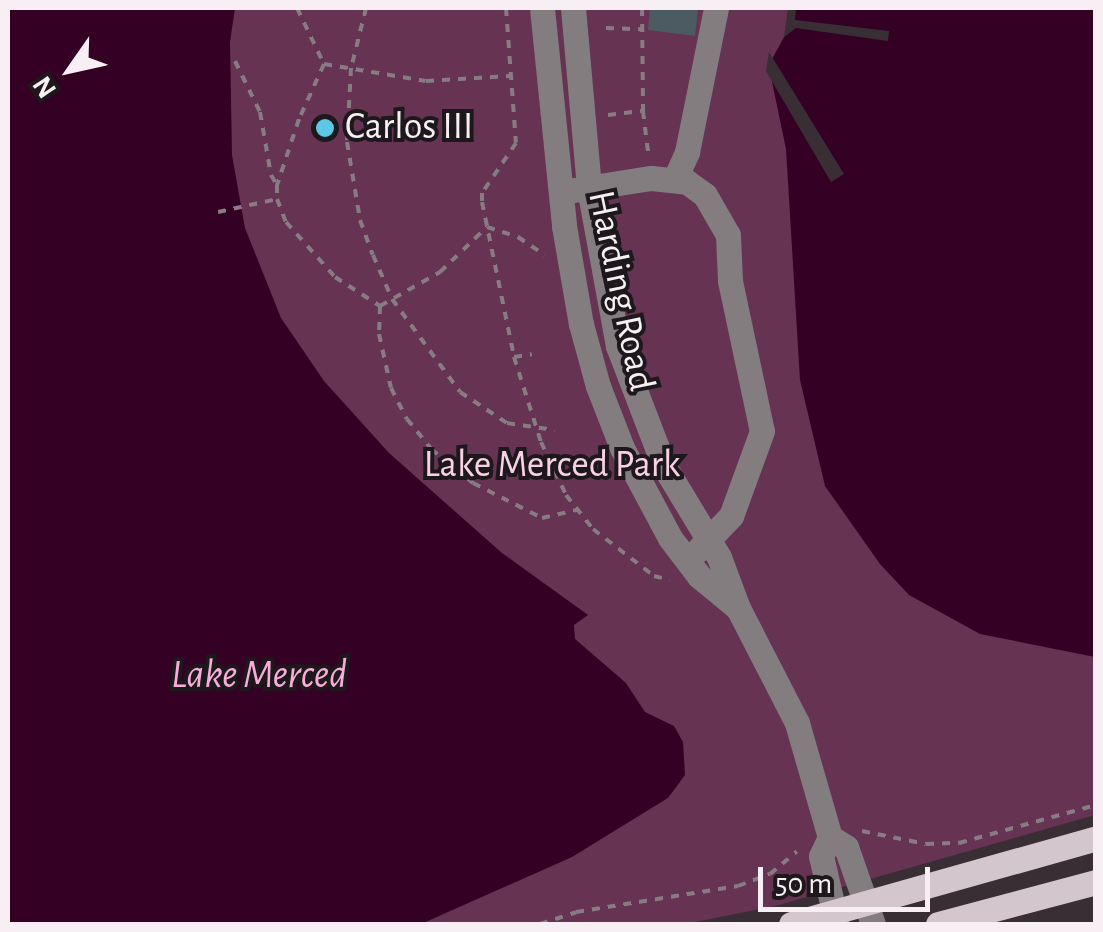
<!DOCTYPE html>
<html>
<head>
<meta charset="utf-8">
<style>
	body { margin:0 }
	#map { position:relative; width:1103px; height:932px; overflow:hidden; background:#3a2e35; font-family:"Alegreya Sans",sans-serif }
	div>[style] { position:absolute }
	.green>* { inset:0; background:#663353 }
	.water>* { inset:0; background:#340024 }
	.pier>* { inset:0; background:#3a2e35 }
	.building>* { inset:0; background:#4c5b60 }
	.path>* { height:4px; margin-top:-2px; transform-origin:0; background:repeating-linear-gradient(90deg,#867c82 0 8px,transparent 0 16px) }
	.minor>* { height:25px; margin:-12.5px; padding:0 12.5px; transform-origin:12.5px; border-radius:12.5px; background:#837d80 }
	.major>* { height:25px; margin:-12.5px; padding:0 12.5px; transform-origin:12.5px; border-radius:12.5px; background:#d3c7cd }
	.dots>* { width:28px; height:28px; translate:-50% -50%; box-sizing:border-box; border:5px solid #1d181b; border-radius:50% }
	span { translate:-50% -50%; white-space:nowrap; text-align:center; line-height:1.15; -webkit-text-stroke:8px #1d181b; paint-order:stroke }
	.poi-label { font-size:38px; color:#f7eff3 }
	.left { translate:0 -50%; text-align:left }
	.street-label { font-size:38px; color:#f7eff3 }
	.park-label { font-size:38px; color:#f8d1e6 }
	.water-label { font-size:40px; color:#f8add8; font-style:italic }
	.frame { position:absolute; inset:0; border:10px solid #f7eff3; pointer-events:none }
	.north { position:absolute; left:20px; top:20px; width:100px; height:100px; -webkit-text-stroke:8px #1d181b; paint-order:stroke; rotate:236deg; font-size:28px; font-weight:700; line-height:40px; text-align:center; color:#f7eff3 }
	.north::after { content:''; display:block; margin:auto; width:35px; height:45px; background:#f7eff3; clip-path:polygon(50% 0,100% 100%,50% 72%,0 100%) }
	.scale { position:absolute; left:758px; top:867px; width:172px; height:45px; box-sizing:border-box; border:5px solid #f7eff3; border-top:0; padding-left:12px; font-size:30px; line-height:35px; white-space:nowrap; color:#f7eff3; -webkit-text-stroke:8px #1d181b; paint-order:stroke }
</style>
</head>
<body>
<div id="map">
	<div class="green">
		<i style="clip-path:polygon(8px 8px,1095px 8px,1095px 815px,775px 906px,685px 924px,8px 924px)"></i>
	</div>
	<div class="water">
		<i style="clip-path:polygon(8px 8px,235px 8px,230px 42px,232px 155px,245px 228px,281px 318px,324px 381px,389px 453px,502px 553px,588px 615px,574px 625px,575px 639px,626px 683px,645px 712px,674px 726px,683px 742px,685px 775px,668px 798px,572px 857px,421px 924px,8px 924px)"></i>
		<i style="clip-path:polygon(793px 8px,1095px 8px,1095px 657px,980px 634px,909px 595px,880px 564px,825px 486px,800px 380px,786px 149px,771px 77px,771px 61px,790px 26px)"></i>
	</div>
	<div class="pier">
		<i style="clip-path:polygon(788px 8px,796px 8px,795px 20px,889px 31px,888px 41px,796px 28px,784px 37px)"></i>
		<i style="clip-path:polygon(769px 52px,844px 174px,831px 182px,766px 71px)"></i>
	</div>
	<div class="building">
		<i style="clip-path:polygon(650px 8px,698px 8px,695px 36px,648px 30px)"></i>
	</div>
	<div class="path">
		<i style="left:297px;top:8px;width:62px;rotate:64.3deg"></i>
		<i style="left:324px;top:64px;width:103px;rotate:9.5deg"></i>
		<i style="left:426px;top:81px;width:84px;rotate:-3.4deg"></i>
		<i style="left:366px;top:8px;width:62px;rotate:104deg"></i>
		<i style="left:351px;top:68px;width:74px;rotate:93.1deg"></i>
		<i style="left:347px;top:142px;width:79px;rotate:80.5deg"></i>
		<i style="left:360px;top:220px;width:37px;rotate:70deg"></i>
		<i style="left:373px;top:255px;width:48px;rotate:66.6deg"></i>
		<i style="left:392px;top:299px;width:115px;rotate:53.8deg"></i>
		<i style="left:460px;top:392px;width:56px;rotate:33.4deg"></i>
		<i style="left:507px;top:423px;width:48px;rotate:8.5deg"></i>
		<i style="left:506px;top:8px;width:135px;rotate:85.8deg"></i>
		<i style="left:516px;top:143px;width:60px;rotate:124.2deg"></i>
		<i style="left:482px;top:193px;width:9px;rotate:90deg"></i>
		<i style="left:482px;top:202px;width:158px;rotate:78.3deg"></i>
		<i style="left:514px;top:357px;width:89px;rotate:72.4deg"></i>
		<i style="left:541px;top:442px;width:59px;rotate:64.7deg"></i>
		<i style="left:566px;top:495px;width:43px;rotate:51.5deg"></i>
		<i style="left:593px;top:529px;width:77px;rotate:37.6deg"></i>
		<i style="left:654px;top:576px;width:16px;rotate:14deg"></i>
		<i style="left:642px;top:8px;width:103px;rotate:89.4deg"></i>
		<i style="left:643px;top:111px;width:41px;rotate:83deg"></i>
		<i style="left:606px;top:28px;width:35px;rotate:2deg"></i>
		<i style="left:235px;top:61px;width:57px;rotate:63.9deg"></i>
		<i style="left:260px;top:112px;width:64px;rotate:80.1deg"></i>
		<i style="left:271px;top:175px;width:12px;rotate:59deg"></i>
		<i style="left:324px;top:64px;width:60px;rotate:114.4deg"></i>
		<i style="left:299px;top:119px;width:70px;rotate:108.4deg"></i>
		<i style="left:277px;top:185px;width:14px;rotate:90deg"></i>
		<i style="left:277px;top:199px;width:25px;rotate:69deg"></i>
		<i style="left:286px;top:222px;width:74px;rotate:48.3deg"></i>
		<i style="left:335px;top:277px;width:54px;rotate:32.8deg"></i>
		<i style="left:380px;top:306px;width:69px;rotate:-29.5deg"></i>
		<i style="left:440px;top:272px;width:65px;rotate:-43.8deg"></i>
		<i style="left:487px;top:227px;width:33px;rotate:18deg"></i>
		<i style="left:518px;top:237px;width:32px;rotate:34deg"></i>
		<i style="left:608px;top:115px;width:35px;rotate:-7deg"></i>
		<i style="left:218px;top:212px;width:60px;rotate:-12.4deg"></i>
		<i style="left:380px;top:306px;width:28px;rotate:92deg"></i>
		<i style="left:379px;top:334px;width:55px;rotate:77.5deg"></i>
		<i style="left:391px;top:388px;width:35px;rotate:63deg"></i>
		<i style="left:407px;top:419px;width:38px;rotate:51deg"></i>
		<i style="left:431px;top:449px;width:54px;rotate:39deg"></i>
		<i style="left:473px;top:483px;width:77px;rotate:26.9deg"></i>
		<i style="left:542px;top:518px;width:36px;rotate:-13deg"></i>
		<i style="left:514px;top:357px;width:18px;rotate:-9deg"></i>
		<i style="left:862px;top:831px;width:65px;rotate:11.5deg"></i>
		<i style="left:926px;top:844px;width:33px;rotate:-2deg"></i>
		<i style="left:959px;top:843px;width:142px;rotate:-15.5deg"></i>
		<i style="left:540px;top:924px;width:38px;rotate:-18deg"></i>
		<i style="left:576px;top:912px;width:164px;rotate:-9.1deg"></i>
		<i style="left:738px;top:886px;width:34px;rotate:-21deg"></i>
		<i style="left:770px;top:874px;width:35px;rotate:-40deg"></i>
	</div>
	<div class="minor">
		<i style="left:542px;top:8px;width:219px;rotate:84.2deg"></i>
		<i style="left:564px;top:226px;width:99px;rotate:80.2deg"></i>
		<i style="left:581px;top:324px;width:64px;rotate:74.7deg"></i>
		<i style="left:598px;top:386px;width:66px;rotate:68.8deg"></i>
		<i style="left:622px;top:448px;width:102px;rotate:61.9deg"></i>
		<i style="left:670px;top:538px;width:48px;rotate:52.7deg"></i>
		<i style="left:699px;top:576px;width:50px;rotate:39.4deg"></i>
		<i style="left:573px;top:8px;width:181px;rotate:84.9deg"></i>
		<i style="left:589px;top:188px;width:161px;rotate:79.6deg"></i>
		<i style="left:618px;top:346px;width:129px;rotate:69deg"></i>
		<i style="left:664px;top:466px;width:106px;rotate:58.9deg"></i>
		<i style="left:719px;top:557px;width:54px;rotate:69.6deg"></i>
		<i style="left:738px;top:608px;width:129px;rotate:62.8deg"></i>
		<i style="left:797px;top:723px;width:119px;rotate:73.9deg"></i>
		<i style="left:830px;top:837px;width:21px;rotate:115deg"></i>
		<i style="left:821px;top:856px;width:70px;rotate:76.8deg"></i>
		<i style="left:675px;top:179px;width:30px;rotate:-66deg"></i>
		<i style="left:687px;top:152px;width:147px;rotate:-78.6deg"></i>
		<i style="left:574px;top:190px;width:78px;rotate:-8.9deg"></i>
		<i style="left:651px;top:178px;width:36px;rotate:6deg"></i>
		<i style="left:687px;top:182px;width:22px;rotate:36deg"></i>
		<i style="left:705px;top:195px;width:46px;rotate:60.1deg"></i>
		<i style="left:728px;top:235px;width:46px;rotate:87.5deg"></i>
		<i style="left:730px;top:281px;width:153px;rotate:78deg"></i>
		<i style="left:762px;top:431px;width:90px;rotate:110deg"></i>
		<i style="left:731px;top:516px;width:47px;rotate:134.1deg"></i>
		<i style="left:830px;top:837px;width:19px;rotate:32deg"></i>
		<i style="left:846px;top:847px;width:82px;rotate:70.7deg"></i>
	</div>
	<div class="major">
		<i style="left:791px;top:924px;width:317px;rotate:-15.7deg"></i>
		<i style="left:938px;top:924px;width:163px;rotate:-14.9deg"></i>
	</div>
	<div class="dots">
		<i style="left:325px;top:128px;background:#5bc8e7"></i>
	</div>
	<div class="poi-label">
		<span class="left" style="left:345px;top:128px">Carlos III</span>
	</div>
	<div class="street-label">
		<span style="left:620px;top:291px;rotate:78deg">Harding Road</span>
	</div>
	<div class="park-label">
		<span style="left:552px;top:466px">Lake Merced Park</span>
	</div>
	<div class="water-label">
		<span style="left:259px;top:675px">Lake Merced</span>
	</div>
	<div class="frame"></div>
	<div class="north">N</div>
	<div class="scale">50 m</div>
</div>
</body>
</html>
